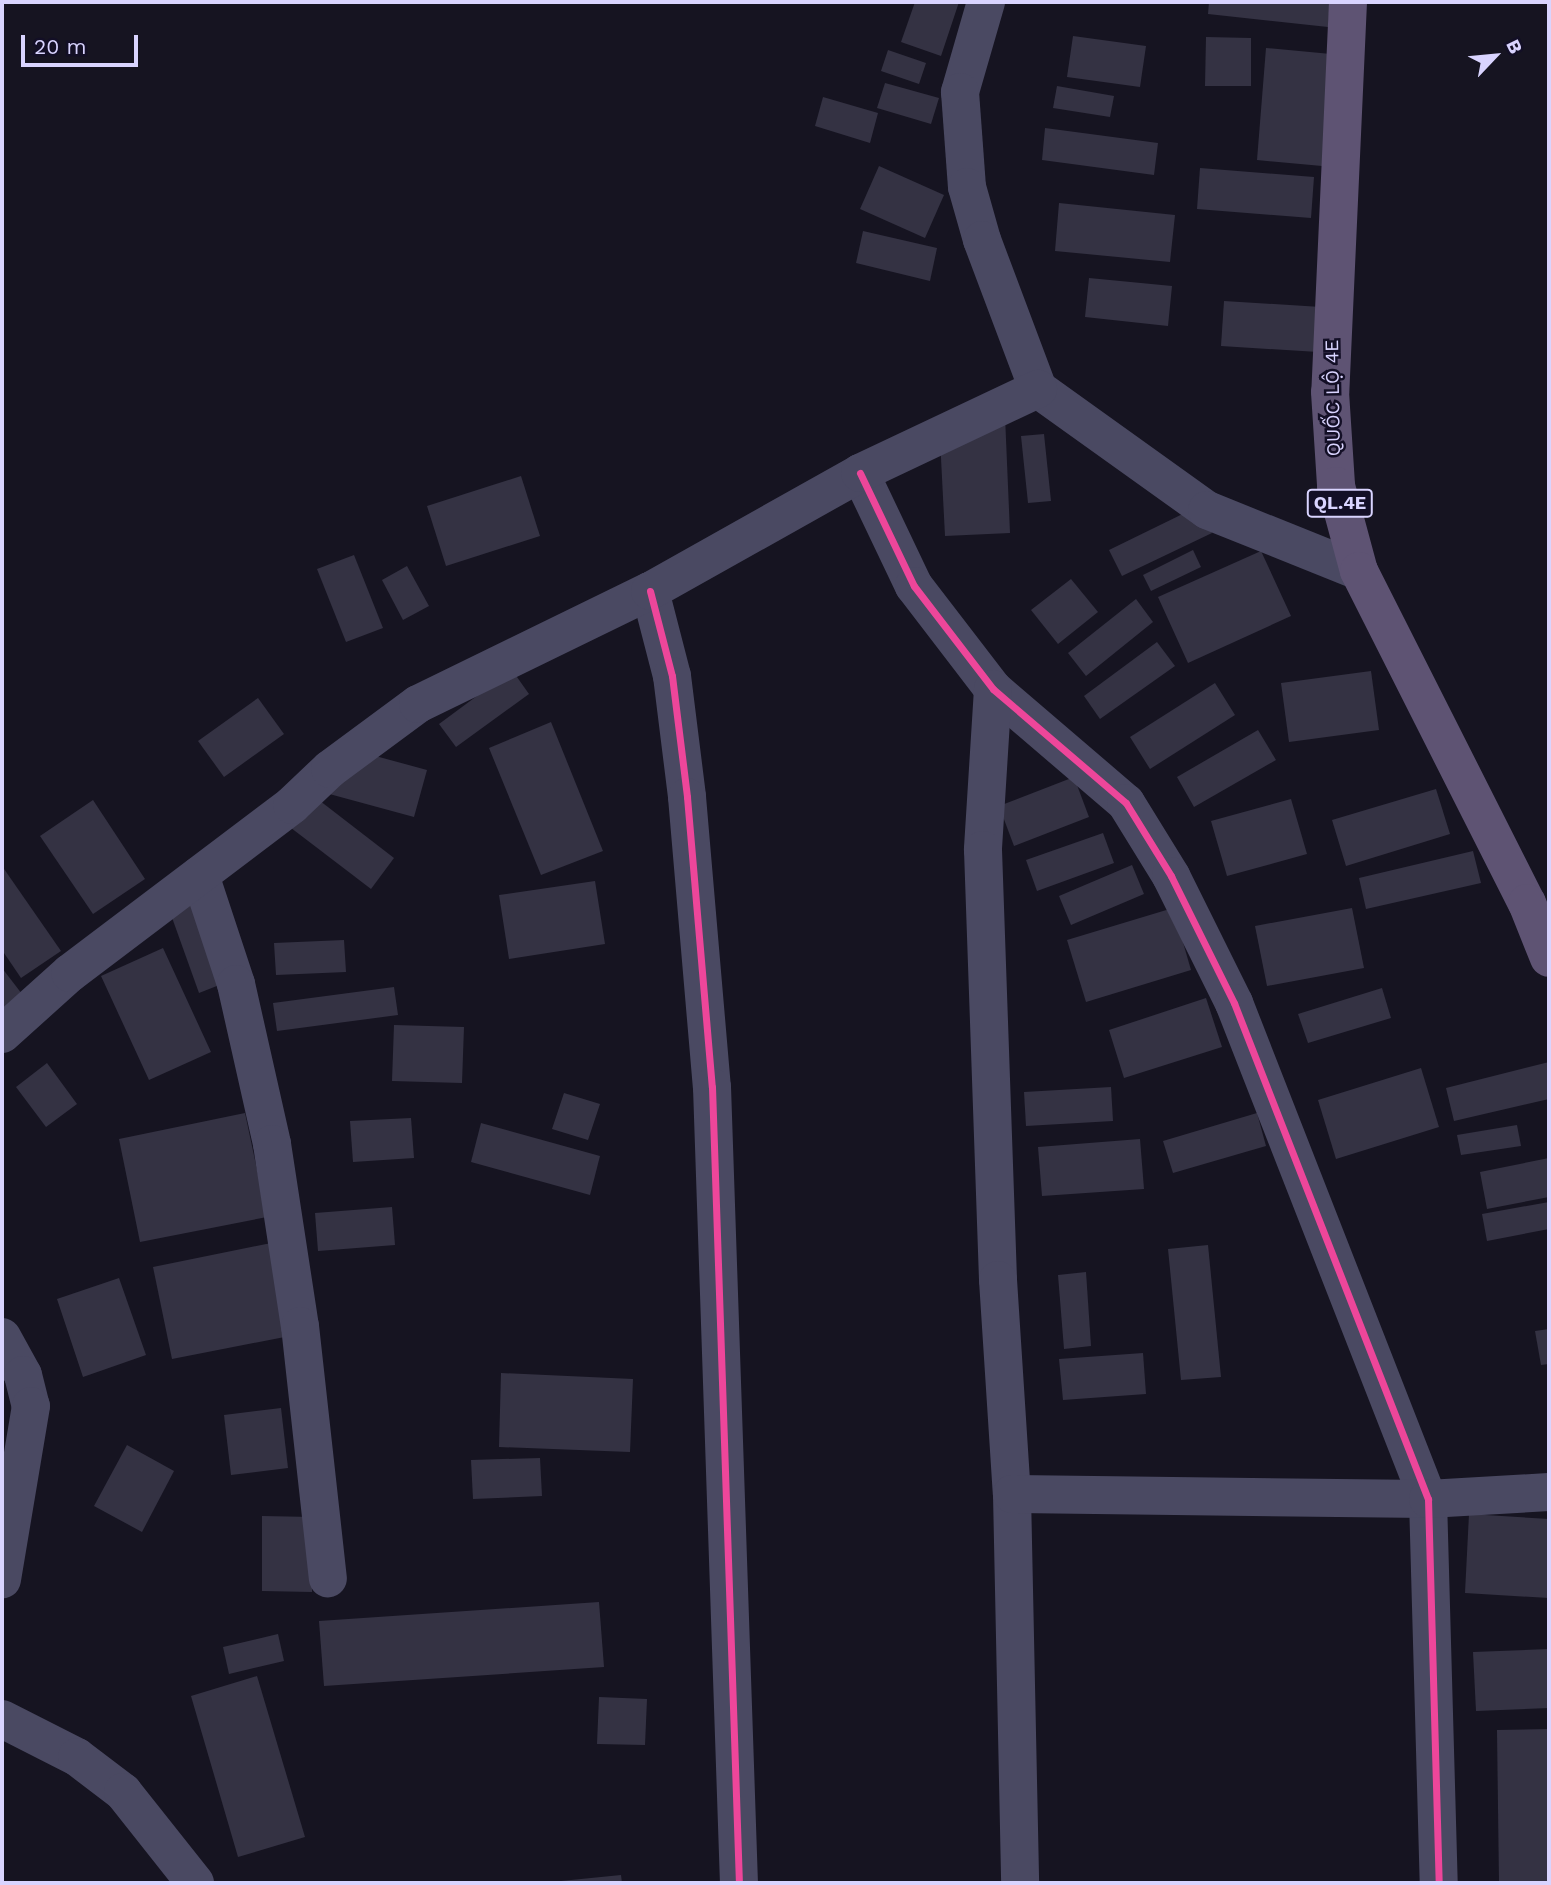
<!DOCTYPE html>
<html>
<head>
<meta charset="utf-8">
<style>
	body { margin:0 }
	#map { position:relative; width:1551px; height:1885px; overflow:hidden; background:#161421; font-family:"Work Sans",sans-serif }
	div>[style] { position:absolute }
	.building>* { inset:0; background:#343243 }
	.street>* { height:38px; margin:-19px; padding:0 19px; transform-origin:19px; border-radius:19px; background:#4a4962 }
	.primary>* { height:38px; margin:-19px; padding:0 19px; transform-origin:19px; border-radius:19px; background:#5e5373 }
	.cycleway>* { height:7px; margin:-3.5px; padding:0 3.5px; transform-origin:3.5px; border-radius:3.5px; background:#ed469a }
	span { translate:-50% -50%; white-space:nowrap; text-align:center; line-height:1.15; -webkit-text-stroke:5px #130f26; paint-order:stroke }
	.shield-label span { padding:2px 5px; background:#130f26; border:2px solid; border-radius:5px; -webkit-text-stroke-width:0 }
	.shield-label { font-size:18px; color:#d9d4ff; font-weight:700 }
	.street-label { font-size:19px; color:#d9d4ff }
	.frame { position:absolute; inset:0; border:4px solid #d9d4ff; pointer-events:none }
	.north { position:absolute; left:1460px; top:21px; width:70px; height:70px; -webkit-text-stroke:5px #130f26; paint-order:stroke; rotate:64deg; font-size:19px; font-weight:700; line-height:28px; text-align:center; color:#d9d4ff }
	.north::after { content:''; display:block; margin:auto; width:24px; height:32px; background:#d9d4ff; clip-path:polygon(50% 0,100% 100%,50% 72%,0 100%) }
	.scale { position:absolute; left:21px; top:35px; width:117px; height:32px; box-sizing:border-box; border:4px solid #d9d4ff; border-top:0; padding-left:9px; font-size:21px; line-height:24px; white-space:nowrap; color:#d9d4ff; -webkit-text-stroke:5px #130f26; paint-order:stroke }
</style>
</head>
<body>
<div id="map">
	<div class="building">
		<i style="clip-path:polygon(915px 2px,959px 2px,941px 56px,901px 42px)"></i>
		<i style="clip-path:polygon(1209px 2px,1330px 2px,1328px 27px,1208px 14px)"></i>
		<i style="clip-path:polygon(1073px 36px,1146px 46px,1140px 87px,1067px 77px)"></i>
		<i style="clip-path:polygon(1206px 37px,1251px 38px,1251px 86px,1205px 86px)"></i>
		<i style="clip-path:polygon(1266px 48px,1331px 54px,1322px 166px,1257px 160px)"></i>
		<i style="clip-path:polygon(888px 50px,926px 63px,919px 84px,881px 71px)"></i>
		<i style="clip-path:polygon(885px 83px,939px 98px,931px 124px,877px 108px)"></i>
		<i style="clip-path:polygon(1057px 86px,1114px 96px,1110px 117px,1053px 108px)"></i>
		<i style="clip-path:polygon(823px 97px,878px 113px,870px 143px,815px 126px)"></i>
		<i style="clip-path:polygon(1045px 128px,1158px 143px,1154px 175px,1042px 160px)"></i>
		<i style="clip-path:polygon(879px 166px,944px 195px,925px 238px,860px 209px)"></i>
		<i style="clip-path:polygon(1200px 168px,1314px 177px,1311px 218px,1197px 209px)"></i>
		<i style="clip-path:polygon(1059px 203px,1175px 215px,1170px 262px,1055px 251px)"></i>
		<i style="clip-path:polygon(863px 231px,937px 248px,930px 281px,856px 263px)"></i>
		<i style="clip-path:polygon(1089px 278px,1172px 286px,1168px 326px,1085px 317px)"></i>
		<i style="clip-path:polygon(1224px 301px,1321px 307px,1318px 352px,1221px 346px)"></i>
		<i style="clip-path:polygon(1005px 416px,1010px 533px,945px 536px,939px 419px)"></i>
		<i style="clip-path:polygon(1044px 434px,1051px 501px,1028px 503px,1021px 436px)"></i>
		<i style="clip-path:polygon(521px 476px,540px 536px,446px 566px,427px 506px)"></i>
		<i style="clip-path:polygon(1199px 506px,1212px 533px,1122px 576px,1109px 550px)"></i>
		<i style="clip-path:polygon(1193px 550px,1201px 567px,1151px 591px,1143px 575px)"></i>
		<i style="clip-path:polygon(1261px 551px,1291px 616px,1188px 663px,1158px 597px)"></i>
		<i style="clip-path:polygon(354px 555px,383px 628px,346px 642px,317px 569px)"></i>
		<i style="clip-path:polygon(407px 566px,429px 606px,403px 620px,382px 580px)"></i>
		<i style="clip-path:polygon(1071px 579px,1098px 612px,1058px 644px,1031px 610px)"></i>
		<i style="clip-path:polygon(1136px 599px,1153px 622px,1086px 676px,1068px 653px)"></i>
		<i style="clip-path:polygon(1157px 642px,1175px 666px,1100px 719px,1084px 696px)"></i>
		<i style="clip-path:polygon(512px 670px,529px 694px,456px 747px,439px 724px)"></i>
		<i style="clip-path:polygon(1371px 671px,1379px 730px,1289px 742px,1281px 683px)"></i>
		<i style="clip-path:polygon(1215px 683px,1235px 715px,1150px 769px,1130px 737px)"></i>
		<i style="clip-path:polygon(258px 698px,284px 734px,224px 777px,198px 741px)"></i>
		<i style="clip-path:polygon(551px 722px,603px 851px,541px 875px,489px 748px)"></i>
		<i style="clip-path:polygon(1258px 730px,1276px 760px,1194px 807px,1177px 777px)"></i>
		<i style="clip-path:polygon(335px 745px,427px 770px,414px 817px,322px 792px)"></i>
		<i style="clip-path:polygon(1074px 777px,1089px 817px,1014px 846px,999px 806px)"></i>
		<i style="clip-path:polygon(302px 787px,394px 858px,371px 889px,278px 818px)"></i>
		<i style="clip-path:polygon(1436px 789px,1450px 834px,1346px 866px,1332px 820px)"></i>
		<i style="clip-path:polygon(1291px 799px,1307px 854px,1227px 876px,1211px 821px)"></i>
		<i style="clip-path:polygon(93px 800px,145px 879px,93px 914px,40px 836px)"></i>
		<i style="clip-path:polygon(1103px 833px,1114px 863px,1037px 891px,1026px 860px)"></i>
		<i style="clip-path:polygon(1473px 851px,1481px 883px,1366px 909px,1359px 878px)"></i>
		<i style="clip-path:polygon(1132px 865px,1144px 894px,1071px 925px,1059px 896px)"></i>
		<i style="clip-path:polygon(2px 866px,61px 951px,21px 978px,2px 950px)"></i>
		<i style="clip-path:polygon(595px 881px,605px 944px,509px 959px,499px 895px)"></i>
		<i style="clip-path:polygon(199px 902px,227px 982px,199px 993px,170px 912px)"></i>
		<i style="clip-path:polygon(1173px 908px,1191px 970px,1086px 1002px,1067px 940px)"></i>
		<i style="clip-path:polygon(1352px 908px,1364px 968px,1267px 986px,1255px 926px)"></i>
		<i style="clip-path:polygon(344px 940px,346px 972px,276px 975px,274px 943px)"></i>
		<i style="clip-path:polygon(163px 948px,211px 1052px,149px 1080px,101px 976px)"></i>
		<i style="clip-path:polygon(2px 968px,22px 994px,2px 1010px)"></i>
		<i style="clip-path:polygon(394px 987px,398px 1015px,277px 1031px,273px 1003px)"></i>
		<i style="clip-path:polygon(1382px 988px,1391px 1018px,1308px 1043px,1298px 1014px)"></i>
		<i style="clip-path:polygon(1206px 998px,1222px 1047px,1124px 1078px,1109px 1030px)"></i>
		<i style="clip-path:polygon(394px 1025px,464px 1027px,462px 1083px,392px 1081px)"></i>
		<i style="clip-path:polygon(1549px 1062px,1549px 1099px,1454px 1121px,1446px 1088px)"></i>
		<i style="clip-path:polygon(47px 1063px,77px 1104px,46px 1127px,16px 1087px)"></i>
		<i style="clip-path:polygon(1421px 1068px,1439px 1127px,1336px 1159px,1318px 1100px)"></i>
		<i style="clip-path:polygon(1111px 1087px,1113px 1121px,1026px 1126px,1024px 1092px)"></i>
		<i style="clip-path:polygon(564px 1093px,600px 1104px,588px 1140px,552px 1129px)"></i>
		<i style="clip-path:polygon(245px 1113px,267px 1217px,140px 1242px,119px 1139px)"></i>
		<i style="clip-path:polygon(1257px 1113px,1266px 1146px,1173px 1173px,1163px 1141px)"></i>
		<i style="clip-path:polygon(411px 1118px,414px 1158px,353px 1162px,350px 1121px)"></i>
		<i style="clip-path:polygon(481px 1123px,600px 1156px,590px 1195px,471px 1162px)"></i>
		<i style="clip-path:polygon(1517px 1125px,1521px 1146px,1461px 1155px,1457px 1135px)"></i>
		<i style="clip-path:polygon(1140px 1139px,1144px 1189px,1042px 1196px,1038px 1147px)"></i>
		<i style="clip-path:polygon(1549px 1158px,1549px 1197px,1487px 1209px,1480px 1172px)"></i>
		<i style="clip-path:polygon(1549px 1202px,1549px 1229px,1487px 1241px,1482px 1214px)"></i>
		<i style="clip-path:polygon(392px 1207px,395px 1245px,318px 1251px,315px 1213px)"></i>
		<i style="clip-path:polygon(276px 1242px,295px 1335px,172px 1359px,153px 1267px)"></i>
		<i style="clip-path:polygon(1208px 1245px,1221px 1377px,1181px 1380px,1168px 1249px)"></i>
		<i style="clip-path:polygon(1086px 1272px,1091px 1346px,1064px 1349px,1058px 1275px)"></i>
		<i style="clip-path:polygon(119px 1278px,146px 1355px,83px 1377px,57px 1299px)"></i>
		<i style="clip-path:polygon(1549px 1329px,1549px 1364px,1541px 1365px,1535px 1331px)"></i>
		<i style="clip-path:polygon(1143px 1353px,1146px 1394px,1063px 1400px,1059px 1359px)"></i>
		<i style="clip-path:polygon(501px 1373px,633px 1379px,630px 1452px,499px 1447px)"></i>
		<i style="clip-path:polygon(281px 1408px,288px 1468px,231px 1475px,224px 1415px)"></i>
		<i style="clip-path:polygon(127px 1445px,174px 1471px,142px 1532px,94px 1506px)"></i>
		<i style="clip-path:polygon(540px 1458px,542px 1496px,473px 1499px,471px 1460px)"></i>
		<i style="clip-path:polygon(1469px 1514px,1549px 1519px,1549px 1598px,1465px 1593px)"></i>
		<i style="clip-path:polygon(262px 1516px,313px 1517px,312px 1592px,262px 1591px)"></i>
		<i style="clip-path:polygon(599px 1602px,604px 1667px,324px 1686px,319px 1621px)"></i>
		<i style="clip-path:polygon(278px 1634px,284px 1661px,229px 1674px,223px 1647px)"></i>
		<i style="clip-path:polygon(1549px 1649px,1549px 1708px,1476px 1711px,1473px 1652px)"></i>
		<i style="clip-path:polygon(257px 1676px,305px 1837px,238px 1857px,191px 1696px)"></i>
		<i style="clip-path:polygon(599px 1697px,647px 1699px,645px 1745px,597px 1744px)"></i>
		<i style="clip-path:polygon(1549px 1729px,1549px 1883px,1499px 1883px,1497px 1730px)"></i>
		<i style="clip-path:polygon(621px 1875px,622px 1883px,561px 1883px,561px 1881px)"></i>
	</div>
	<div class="street">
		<i style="left:986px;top:2px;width:94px;rotate:106.1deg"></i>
		<i style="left:960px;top:92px;width:95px;rotate:85.8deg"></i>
		<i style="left:967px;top:187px;width:55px;rotate:74.2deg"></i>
		<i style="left:982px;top:240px;width:159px;rotate:69.4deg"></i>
		<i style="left:1038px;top:389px;width:208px;rotate:35.6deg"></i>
		<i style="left:1207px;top:510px;width:164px;rotate:21.9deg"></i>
		<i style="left:860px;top:473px;width:125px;rotate:64.5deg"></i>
		<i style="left:914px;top:586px;width:130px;rotate:52.5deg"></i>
		<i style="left:993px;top:689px;width:175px;rotate:40.6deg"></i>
		<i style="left:1126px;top:803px;width:86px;rotate:58.3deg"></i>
		<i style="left:1171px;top:876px;width:142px;rotate:63.6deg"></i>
		<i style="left:1234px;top:1003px;width:533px;rotate:68.64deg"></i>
		<i style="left:1428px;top:1499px;width:384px;rotate:88.4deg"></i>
		<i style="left:650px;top:591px;width:88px;rotate:75.5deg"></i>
		<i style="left:672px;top:676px;width:122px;rotate:82.9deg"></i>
		<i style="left:687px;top:797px;width:291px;rotate:85.1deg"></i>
		<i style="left:712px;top:1087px;width:796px;rotate:88.06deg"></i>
		<i style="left:993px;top:689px;width:161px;rotate:93.6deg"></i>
		<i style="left:983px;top:850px;width:430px;rotate:88deg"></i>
		<i style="left:998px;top:1280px;width:214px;rotate:86.3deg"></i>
		<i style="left:1012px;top:1494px;width:389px;rotate:88.8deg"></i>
		<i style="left:200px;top:875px;width:115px;rotate:71.7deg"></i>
		<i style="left:236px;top:984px;width:164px;rotate:77.3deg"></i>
		<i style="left:272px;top:1144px;width:184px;rotate:81.3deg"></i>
		<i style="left:300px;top:1326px;width:254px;rotate:83.7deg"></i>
		<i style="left:2px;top:1034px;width:91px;rotate:-41.9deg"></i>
		<i style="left:70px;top:973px;width:278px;rotate:-37.1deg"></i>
		<i style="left:292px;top:805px;width:52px;rotate:-43.5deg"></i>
		<i style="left:330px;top:769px;width:109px;rotate:-36.5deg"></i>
		<i style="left:418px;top:704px;width:258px;rotate:-26deg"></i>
		<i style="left:650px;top:591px;width:241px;rotate:-29.3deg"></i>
		<i style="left:860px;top:473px;width:197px;rotate:-25.3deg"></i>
		<i style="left:2px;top:1337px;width:43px;rotate:61.1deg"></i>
		<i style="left:23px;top:1375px;width:32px;rotate:76deg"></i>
		<i style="left:31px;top:1406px;width:176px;rotate:99.5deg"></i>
		<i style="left:1012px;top:1494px;width:416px;rotate:0.7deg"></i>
		<i style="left:1428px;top:1499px;width:121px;rotate:-3.3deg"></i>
		<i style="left:2px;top:1719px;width:84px;rotate:26.9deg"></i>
		<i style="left:77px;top:1757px;width:58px;rotate:37.3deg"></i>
		<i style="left:123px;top:1792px;width:116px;rotate:51.6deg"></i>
	</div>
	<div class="primary">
		<i style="left:1348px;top:2px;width:390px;rotate:92.6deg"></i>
		<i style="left:1330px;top:392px;width:94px;rotate:86.3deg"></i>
		<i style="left:1336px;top:486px;width:88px;rotate:74.9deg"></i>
		<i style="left:1359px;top:571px;width:372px;rotate:63.2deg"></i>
		<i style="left:1527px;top:903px;width:59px;rotate:68.2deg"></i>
	</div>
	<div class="cycleway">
		<i style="left:860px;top:473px;width:125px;rotate:64.5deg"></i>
		<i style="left:914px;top:586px;width:130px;rotate:52.5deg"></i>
		<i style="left:993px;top:689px;width:175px;rotate:40.6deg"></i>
		<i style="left:1126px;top:803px;width:86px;rotate:58.3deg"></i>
		<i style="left:1171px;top:876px;width:142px;rotate:63.6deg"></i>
		<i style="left:1234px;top:1003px;width:533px;rotate:68.64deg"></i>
		<i style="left:1428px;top:1499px;width:384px;rotate:88.4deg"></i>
		<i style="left:650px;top:591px;width:88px;rotate:75.5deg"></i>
		<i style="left:672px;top:676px;width:122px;rotate:82.9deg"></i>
		<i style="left:687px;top:797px;width:291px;rotate:85.1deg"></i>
		<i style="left:712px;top:1087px;width:796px;rotate:88.06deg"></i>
	</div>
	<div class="shield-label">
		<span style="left:1340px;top:503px">QL.4E</span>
	</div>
	<div class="street-label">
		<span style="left:1333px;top:398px;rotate:-91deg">QUỐC LỘ 4E</span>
	</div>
	<div class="frame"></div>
	<div class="north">B</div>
	<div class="scale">20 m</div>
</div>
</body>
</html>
